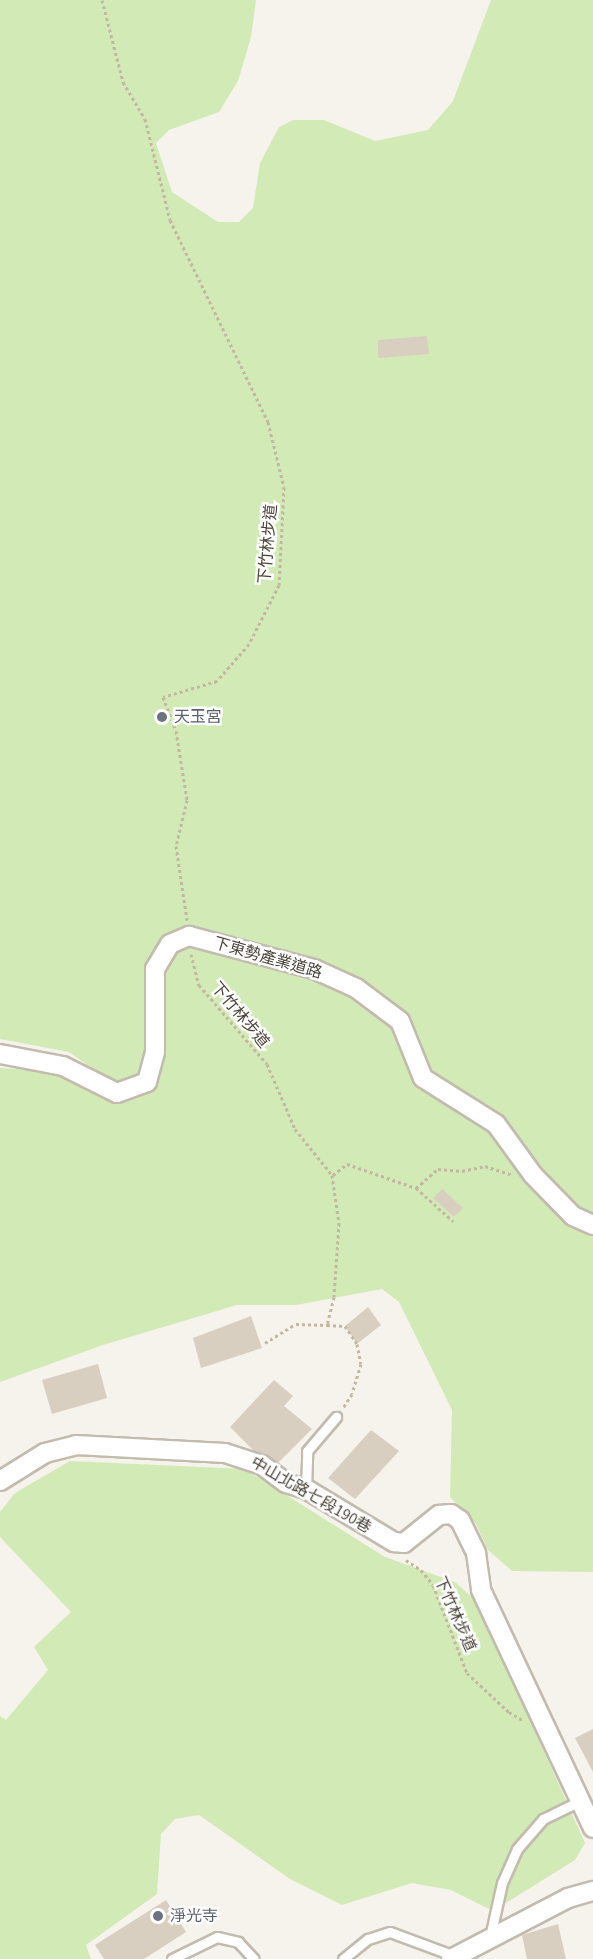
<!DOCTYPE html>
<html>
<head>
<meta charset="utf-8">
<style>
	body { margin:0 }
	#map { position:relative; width:593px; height:1959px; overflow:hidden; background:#f6f3ec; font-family:"Source Sans 3","Noto Sans TC",sans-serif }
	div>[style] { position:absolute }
	.green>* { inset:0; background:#d2eab5 }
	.building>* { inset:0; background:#d8cfc1 }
	.path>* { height:3px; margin-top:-1.5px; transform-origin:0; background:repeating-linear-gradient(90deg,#c4b79f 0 3px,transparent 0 6px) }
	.roads { filter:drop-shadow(2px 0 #c2bbae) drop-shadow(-2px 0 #c2bbae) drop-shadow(0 2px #c2bbae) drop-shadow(0 -2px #c2bbae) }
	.lane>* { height:9px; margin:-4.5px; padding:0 4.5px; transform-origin:4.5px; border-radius:4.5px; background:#fff }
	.street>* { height:18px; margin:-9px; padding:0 9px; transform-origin:9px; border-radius:9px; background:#fff }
	.dots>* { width:16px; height:16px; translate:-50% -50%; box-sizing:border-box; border:3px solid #fff; border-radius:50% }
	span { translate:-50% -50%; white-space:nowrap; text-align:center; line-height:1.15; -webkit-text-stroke:5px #fff; paint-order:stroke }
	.street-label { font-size:16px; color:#4b4439 }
	.worship-label { font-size:16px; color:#5b616d }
	.left { translate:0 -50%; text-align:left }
</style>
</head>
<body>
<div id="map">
	<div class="green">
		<i style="clip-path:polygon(0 0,256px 0,251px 37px,238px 81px,219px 112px,169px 130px,156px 143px,172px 192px,218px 222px,239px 222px,253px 208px,260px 163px,279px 127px,293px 120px,324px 120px,375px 141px,428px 130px,453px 101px,491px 0,593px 0,593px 1216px,576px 1209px,544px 1175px,503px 1118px,429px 1073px,405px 1020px,316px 964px,166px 940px,143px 1076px,117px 1086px,69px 1052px,0 1039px)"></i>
		<i style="clip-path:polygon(194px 942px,354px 994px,394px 1026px,419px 1084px,493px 1129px,593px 1233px,593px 1572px,512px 1571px,488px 1550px,476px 1524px,450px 1497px,452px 1410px,399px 1302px,382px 1289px,296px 1305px,237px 1305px,103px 1345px,0 1382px,0 1068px,60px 1071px,118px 1098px,150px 1086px,160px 971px,175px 947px)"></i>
		<i style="clip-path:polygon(70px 1461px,245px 1469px,385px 1557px,455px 1582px,477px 1602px,585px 1843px,575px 1860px,493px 1911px,451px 1890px,412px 1883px,342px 1905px,290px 1879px,199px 1815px,175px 1819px,161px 1834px,157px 1894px,86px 1945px,91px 1959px,0 1959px,0 1716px,6px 1720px,48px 1670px,34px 1647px,71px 1612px,0 1537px,0 1512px,15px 1493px)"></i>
	</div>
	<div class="building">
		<i style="clip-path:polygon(427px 336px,429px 354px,378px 358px,378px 340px)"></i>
		<i style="clip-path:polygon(442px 1189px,463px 1208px,454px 1217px,433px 1198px)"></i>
		<i style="clip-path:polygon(368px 1307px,381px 1325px,357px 1344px,345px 1326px)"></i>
		<i style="clip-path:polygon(251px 1316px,262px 1348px,201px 1368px,193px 1338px)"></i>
		<i style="clip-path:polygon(98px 1364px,107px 1398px,52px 1414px,42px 1380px)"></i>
		<i style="clip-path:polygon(274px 1380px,293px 1396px,284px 1406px,312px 1429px,278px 1463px,253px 1450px,230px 1427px)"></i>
		<i style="clip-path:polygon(371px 1430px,399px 1451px,355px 1499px,328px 1478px)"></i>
		<i style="clip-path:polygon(593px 1729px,593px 1772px,575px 1738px)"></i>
		<i style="clip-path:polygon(166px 1900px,186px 1932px,144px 1959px,104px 1959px,95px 1945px)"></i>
		<i style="clip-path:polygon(558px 1924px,566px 1959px,527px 1959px,522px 1935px)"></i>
	</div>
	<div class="path">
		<i style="left:102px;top:0;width:85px;rotate:75.6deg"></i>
		<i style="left:123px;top:82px;width:43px;rotate:59.3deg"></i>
		<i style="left:145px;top:119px;width:104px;rotate:76.1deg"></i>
		<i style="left:170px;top:220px;width:225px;rotate:64.1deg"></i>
		<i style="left:268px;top:422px;width:67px;rotate:76.2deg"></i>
		<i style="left:284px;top:487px;width:98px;rotate:92.9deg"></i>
		<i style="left:279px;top:585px;width:66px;rotate:117deg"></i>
		<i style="left:249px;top:644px;width:49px;rotate:130.9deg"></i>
		<i style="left:217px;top:681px;width:56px;rotate:163.5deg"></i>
		<i style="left:163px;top:697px;width:36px;rotate:69deg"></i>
		<i style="left:176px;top:731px;width:70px;rotate:80.9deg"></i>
		<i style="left:187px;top:800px;width:47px;rotate:103.4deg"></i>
		<i style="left:176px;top:846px;width:75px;rotate:81.5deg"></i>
		<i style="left:191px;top:954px;width:32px;rotate:76deg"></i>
		<i style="left:199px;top:985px;width:104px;rotate:49.3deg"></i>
		<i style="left:267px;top:1064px;width:71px;rotate:66.7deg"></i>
		<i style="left:295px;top:1129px;width:59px;rotate:51.2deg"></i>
		<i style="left:332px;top:1175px;width:49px;rotate:81.7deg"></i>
		<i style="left:339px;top:1223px;width:74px;rotate:93.9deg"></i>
		<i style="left:334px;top:1297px;width:29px;rotate:104deg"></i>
		<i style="left:327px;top:1325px;width:18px;rotate:3deg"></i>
		<i style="left:345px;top:1326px;width:22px;rotate:56deg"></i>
		<i style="left:357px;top:1344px;width:20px;rotate:79deg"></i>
		<i style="left:361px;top:1364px;width:31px;rotate:107deg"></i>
		<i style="left:352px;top:1394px;width:17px;rotate:123deg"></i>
		<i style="left:333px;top:1175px;width:18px;rotate:-38deg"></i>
		<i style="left:347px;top:1164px;width:73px;rotate:19.2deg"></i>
		<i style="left:416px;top:1188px;width:29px;rotate:-41deg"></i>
		<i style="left:438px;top:1169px;width:24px;rotate:5deg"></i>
		<i style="left:462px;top:1171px;width:24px;rotate:-12deg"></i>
		<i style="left:485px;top:1166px;width:28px;rotate:18deg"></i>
		<i style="left:416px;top:1188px;width:50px;rotate:41.7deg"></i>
		<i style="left:265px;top:1343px;width:36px;rotate:-32deg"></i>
		<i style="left:296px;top:1324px;width:31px;rotate:2deg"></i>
		<i style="left:406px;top:1560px;width:18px;rotate:34deg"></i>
		<i style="left:421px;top:1570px;width:19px;rotate:51deg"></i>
		<i style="left:433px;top:1585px;width:94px;rotate:68.9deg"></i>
		<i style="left:467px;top:1673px;width:57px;rotate:42.9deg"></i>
		<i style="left:509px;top:1712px;width:17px;rotate:31deg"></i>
	</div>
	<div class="roads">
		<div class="lane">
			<i style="left:306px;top:1489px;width:38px;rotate:-88deg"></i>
			<i style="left:307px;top:1451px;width:45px;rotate:-49.5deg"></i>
			<i style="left:490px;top:1937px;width:55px;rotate:-77.5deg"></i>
			<i style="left:502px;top:1883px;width:37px;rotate:-66deg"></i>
			<i style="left:517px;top:1849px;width:40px;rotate:-49deg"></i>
			<i style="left:543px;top:1819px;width:39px;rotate:-26deg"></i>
			<i style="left:172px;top:1959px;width:50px;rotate:-26.1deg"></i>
			<i style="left:217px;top:1937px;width:22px;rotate:13deg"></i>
			<i style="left:238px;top:1942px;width:23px;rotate:47deg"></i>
			<i style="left:343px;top:1959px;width:32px;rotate:-39deg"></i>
			<i style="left:368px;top:1939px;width:23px;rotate:-18deg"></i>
			<i style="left:390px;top:1932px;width:69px;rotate:20.3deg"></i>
		</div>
		<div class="street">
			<i style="left:0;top:1054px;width:64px;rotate:10.8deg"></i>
			<i style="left:63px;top:1066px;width:60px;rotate:26.6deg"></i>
			<i style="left:117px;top:1093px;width:32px;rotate:-20deg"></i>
			<i style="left:147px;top:1082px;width:31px;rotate:-75deg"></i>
			<i style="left:155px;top:1052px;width:83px;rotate:-90deg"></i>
			<i style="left:155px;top:969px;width:29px;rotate:-59deg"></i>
			<i style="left:170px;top:944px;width:21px;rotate:-23deg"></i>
			<i style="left:189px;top:936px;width:129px;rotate:14.8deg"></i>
			<i style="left:314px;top:969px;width:46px;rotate:24.3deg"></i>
			<i style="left:356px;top:988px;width:55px;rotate:36.9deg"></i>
			<i style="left:400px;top:1021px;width:61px;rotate:68deg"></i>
			<i style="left:423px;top:1078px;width:86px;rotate:32.2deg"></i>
			<i style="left:496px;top:1124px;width:63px;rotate:54deg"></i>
			<i style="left:533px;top:1175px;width:57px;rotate:45.7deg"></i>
			<i style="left:573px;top:1216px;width:22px;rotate:24deg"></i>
			<i style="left:0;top:1481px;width:53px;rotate:-31.9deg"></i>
			<i style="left:45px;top:1453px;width:32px;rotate:-14deg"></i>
			<i style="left:76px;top:1445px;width:149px;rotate:3.1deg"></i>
			<i style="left:225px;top:1453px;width:39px;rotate:18deg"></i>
			<i style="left:262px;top:1465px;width:30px;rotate:37deg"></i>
			<i style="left:286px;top:1483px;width:21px;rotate:17deg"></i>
			<i style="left:306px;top:1489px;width:103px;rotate:31.1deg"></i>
			<i style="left:394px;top:1542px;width:10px;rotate:6deg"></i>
			<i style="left:404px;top:1543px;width:45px;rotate:-38.7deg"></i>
			<i style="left:439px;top:1515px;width:12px;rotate:-5deg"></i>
			<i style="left:451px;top:1514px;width:11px;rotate:34deg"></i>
			<i style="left:460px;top:1520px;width:37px;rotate:64deg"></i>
			<i style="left:476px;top:1553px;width:37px;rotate:82deg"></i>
			<i style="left:481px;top:1590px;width:263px;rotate:64.8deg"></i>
			<i style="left:451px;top:1959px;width:132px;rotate:-27.5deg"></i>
			<i style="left:568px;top:1898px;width:26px;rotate:-16deg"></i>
		</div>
	</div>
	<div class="dots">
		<i style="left:162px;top:717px;background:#6b7280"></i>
		<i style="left:158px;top:1916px;background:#6b7280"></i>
	</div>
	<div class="street-label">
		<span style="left:268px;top:544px;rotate:-85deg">下竹林步道</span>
		<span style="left:268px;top:958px;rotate:16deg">下東勢產業道路</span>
		<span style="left:240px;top:1015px;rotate:50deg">下竹林步道</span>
		<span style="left:311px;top:1495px;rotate:30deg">中山北路七段190巷</span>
		<span style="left:455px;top:1614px;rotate:66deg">下竹林步道</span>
	</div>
	<div class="worship-label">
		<span class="left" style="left:174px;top:717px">天玉宮</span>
		<span class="left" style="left:170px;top:1916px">淨光寺</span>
	</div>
</div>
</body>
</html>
